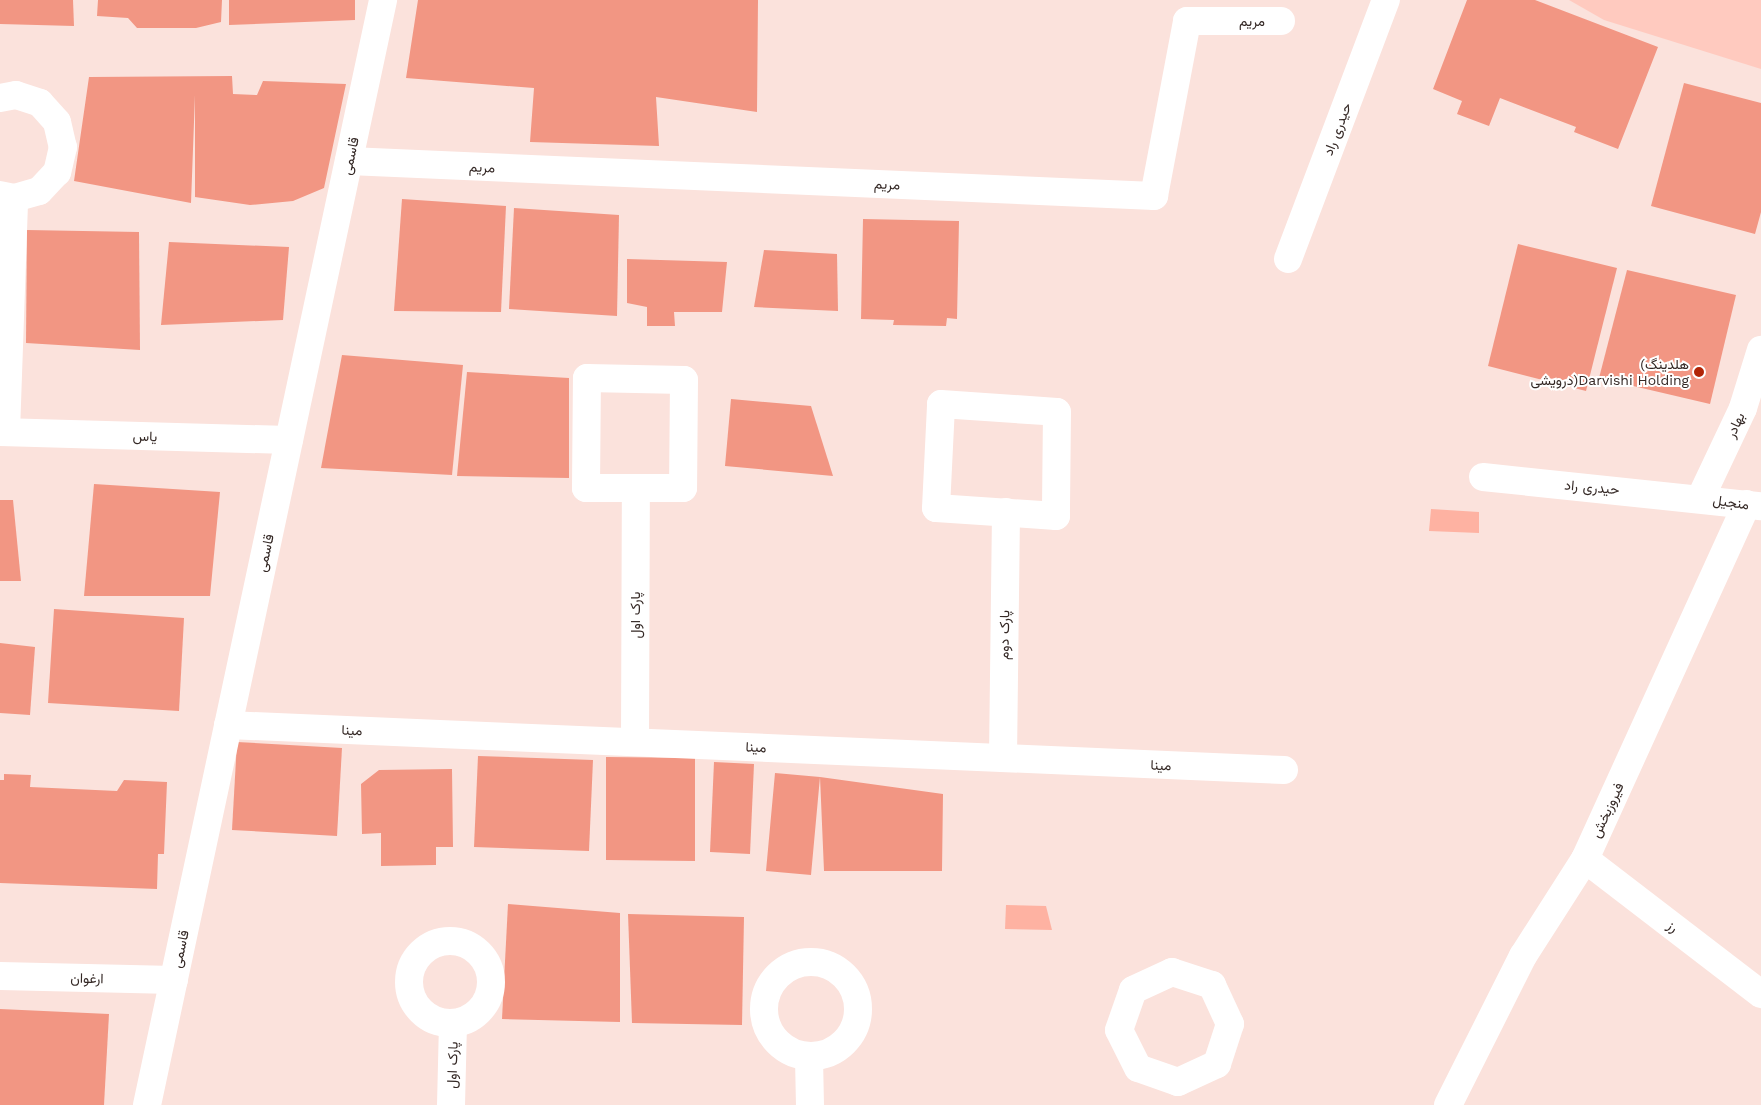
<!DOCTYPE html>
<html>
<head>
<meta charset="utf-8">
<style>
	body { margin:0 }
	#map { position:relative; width:1761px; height:1105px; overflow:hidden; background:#fbe2dc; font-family:"Work Sans",Vazirmatn,sans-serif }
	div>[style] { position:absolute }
	.green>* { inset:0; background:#ffcabf }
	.water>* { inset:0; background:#feb2a2 }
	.building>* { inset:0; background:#f29683 }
	.minor>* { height:28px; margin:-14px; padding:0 14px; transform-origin:14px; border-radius:14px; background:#fff }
	.minor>.ring { margin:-14px; padding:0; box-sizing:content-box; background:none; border:28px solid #fff; border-radius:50% }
	.dots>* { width:14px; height:14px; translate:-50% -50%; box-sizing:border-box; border:2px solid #fff; border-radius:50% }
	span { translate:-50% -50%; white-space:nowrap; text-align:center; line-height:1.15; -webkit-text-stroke:4px #fff; paint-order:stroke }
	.street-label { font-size:14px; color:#342825 }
	.poi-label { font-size:14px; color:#342825 }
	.right { translate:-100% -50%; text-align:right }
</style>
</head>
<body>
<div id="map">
	<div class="green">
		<i style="clip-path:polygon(1569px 0,1761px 0,1761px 69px,1604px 20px)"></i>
	</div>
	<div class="water">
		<i style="clip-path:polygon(1431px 509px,1479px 512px,1479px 533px,1429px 531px)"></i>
		<i style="clip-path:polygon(1006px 905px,1046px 906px,1052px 930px,1005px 929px)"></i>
	</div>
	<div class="building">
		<i style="clip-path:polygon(0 0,73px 0,74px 26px,0 24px)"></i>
		<i style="clip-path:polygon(98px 0,222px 0,221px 22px,196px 28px,137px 28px,128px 18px,97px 16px)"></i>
		<i style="clip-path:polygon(229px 0,355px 0,355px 20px,229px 25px)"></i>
		<i style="clip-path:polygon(418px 0,758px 0,757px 112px,656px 97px,659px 146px,530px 142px,534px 88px,406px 78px)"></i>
		<i style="clip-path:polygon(1467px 0,1535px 0,1658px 47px,1618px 149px,1574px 132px,1576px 127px,1500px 98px,1489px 126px,1457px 114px,1462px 101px,1433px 89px)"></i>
		<i style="clip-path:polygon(232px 76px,233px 94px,257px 95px,263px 81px,346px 84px,324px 188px,293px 201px,250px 205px,195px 197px,195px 95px,191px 203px,74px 181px,89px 77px)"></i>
		<i style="clip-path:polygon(1684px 83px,1761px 103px,1761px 212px,1755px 234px,1651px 206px)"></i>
		<i style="clip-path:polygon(402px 199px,506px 206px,501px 312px,394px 311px)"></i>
		<i style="clip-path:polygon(514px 208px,619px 215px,617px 316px,509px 309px)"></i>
		<i style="clip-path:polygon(863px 219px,959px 221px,957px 319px,947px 318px,946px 326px,893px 325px,894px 320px,861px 319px)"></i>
		<i style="clip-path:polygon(27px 230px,139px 232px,140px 350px,26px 343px)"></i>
		<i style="clip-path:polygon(169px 242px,289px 247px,283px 320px,161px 325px)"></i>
		<i style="clip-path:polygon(1518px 244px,1617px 268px,1586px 391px,1488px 366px)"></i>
		<i style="clip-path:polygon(764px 250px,837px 254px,838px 311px,754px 307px)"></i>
		<i style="clip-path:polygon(627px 259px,727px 262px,722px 312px,674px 312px,675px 326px,647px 326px,647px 307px,627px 303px)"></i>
		<i style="clip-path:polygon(1627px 270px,1736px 295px,1710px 404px,1599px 378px)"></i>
		<i style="clip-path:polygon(342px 355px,463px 365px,452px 475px,321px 468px)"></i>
		<i style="clip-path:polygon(467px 372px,569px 378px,569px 478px,457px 476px)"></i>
		<i style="clip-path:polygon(731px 399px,811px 406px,833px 476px,725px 466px)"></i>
		<i style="clip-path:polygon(94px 484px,220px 492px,210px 596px,84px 596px)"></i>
		<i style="clip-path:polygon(0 500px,13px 500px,21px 581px,0 581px)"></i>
		<i style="clip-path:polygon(54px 609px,184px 618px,179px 711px,48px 703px)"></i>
		<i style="clip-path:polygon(0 643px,35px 647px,30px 715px,0 713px)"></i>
		<i style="clip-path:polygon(237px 742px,342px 748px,337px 836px,232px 830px)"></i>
		<i style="clip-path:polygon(478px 756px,593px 760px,589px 851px,474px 847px)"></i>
		<i style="clip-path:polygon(606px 757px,695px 758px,695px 861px,606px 860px)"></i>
		<i style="clip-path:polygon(714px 762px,754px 764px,750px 854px,710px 852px)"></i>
		<i style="clip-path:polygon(452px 769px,453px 847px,436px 847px,436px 865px,381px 866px,381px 833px,362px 834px,361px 784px,379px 770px)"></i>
		<i style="clip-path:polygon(775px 773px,820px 777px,943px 794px,942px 871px,824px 871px,820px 777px,811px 875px,766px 871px)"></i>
		<i style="clip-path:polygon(4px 774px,31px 775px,30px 787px,117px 791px,124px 780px,167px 782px,164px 854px,158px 854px,157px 889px,0 883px,0 780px,4px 780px)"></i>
		<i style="clip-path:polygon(508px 904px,620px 913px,620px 1022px,502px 1019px)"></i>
		<i style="clip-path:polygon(628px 914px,744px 917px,742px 1025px,632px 1023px)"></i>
		<i style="clip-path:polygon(0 1009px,109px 1014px,104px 1105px,0 1105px)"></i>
	</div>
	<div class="minor">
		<i style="left:0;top:98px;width:16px;rotate:-11deg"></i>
		<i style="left:16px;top:95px;width:25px;rotate:18deg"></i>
		<i style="left:40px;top:103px;width:25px;rotate:48deg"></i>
		<i style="left:57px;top:122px;width:26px;rotate:77deg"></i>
		<i style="left:63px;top:147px;width:26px;rotate:103deg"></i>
		<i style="left:57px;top:172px;width:26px;rotate:133deg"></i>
		<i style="left:39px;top:191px;width:26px;rotate:164deg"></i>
		<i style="left:14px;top:198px;width:14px;rotate:-168deg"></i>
		<i style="left:349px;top:161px;width:806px;rotate:2.49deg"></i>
		<i style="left:1154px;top:196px;width:178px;rotate:-79.3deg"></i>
		<i style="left:1187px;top:21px;width:94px"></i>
		<i style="left:1288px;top:259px;width:277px;rotate:-69.3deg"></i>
		<i style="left:587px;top:378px;width:97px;rotate:1.2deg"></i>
		<i style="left:684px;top:380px;width:108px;rotate:90.5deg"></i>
		<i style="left:683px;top:488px;width:97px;rotate:180deg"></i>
		<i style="left:586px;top:488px;width:110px;rotate:-89.5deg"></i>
		<i style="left:941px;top:404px;width:116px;rotate:3.9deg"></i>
		<i style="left:1057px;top:412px;width:104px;rotate:90.6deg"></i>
		<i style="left:1056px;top:516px;width:120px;rotate:-176.2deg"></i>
		<i style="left:936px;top:508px;width:104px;rotate:-87.2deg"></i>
		<i style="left:0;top:432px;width:289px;rotate:1.6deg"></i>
		<i style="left:6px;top:432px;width:234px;rotate:-88deg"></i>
		<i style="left:1483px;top:477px;width:280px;rotate:6deg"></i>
		<i style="left:1701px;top:497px;width:98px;rotate:-64.7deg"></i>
		<i style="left:1743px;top:408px;width:61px;rotate:-72.8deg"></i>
		<i style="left:228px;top:725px;width:1057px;rotate:2.44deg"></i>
		<i style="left:635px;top:742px;width:253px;rotate:-89.8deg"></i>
		<i style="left:1003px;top:758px;width:246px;rotate:-89.3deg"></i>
		<i style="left:1585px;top:859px;width:222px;rotate:37.5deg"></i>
		<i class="ring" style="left:409px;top:941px;width:54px;height:54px"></i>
		<i class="ring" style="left:764px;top:962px;width:66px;height:66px"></i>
		<i style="left:1172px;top:972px;width:42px;rotate:18deg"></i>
		<i style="left:1212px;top:985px;width:43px;rotate:65.2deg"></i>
		<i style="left:1230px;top:1024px;width:42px;rotate:108deg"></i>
		<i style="left:1217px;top:1064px;width:43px;rotate:155.2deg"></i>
		<i style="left:1178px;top:1082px;width:42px;rotate:-160.7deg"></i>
		<i style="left:1138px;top:1068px;width:42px;rotate:-116.6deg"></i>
		<i style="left:1119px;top:1030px;width:42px;rotate:-70.7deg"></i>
		<i style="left:1133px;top:990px;width:43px;rotate:-24.8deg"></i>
		<i style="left:0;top:976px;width:174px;rotate:1.3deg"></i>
		<i style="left:809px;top:1058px;width:47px;rotate:88.8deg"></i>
		<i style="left:147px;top:1105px;width:1130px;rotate:-77.94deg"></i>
		<i style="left:451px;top:1105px;width:81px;rotate:-88.6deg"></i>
		<i style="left:1448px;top:1105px;width:167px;rotate:-63.3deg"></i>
		<i style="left:1523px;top:956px;width:115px;rotate:-57.4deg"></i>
		<i style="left:1585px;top:859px;width:390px;rotate:-65.5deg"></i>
	</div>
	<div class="dots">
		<i style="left:1699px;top:372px;background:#b12507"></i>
	</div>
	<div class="street-label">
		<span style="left:1252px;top:21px">مریم</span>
		<span style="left:1337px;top:129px;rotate:-69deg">حیدری راد</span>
		<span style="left:350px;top:156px;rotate:-78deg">قاسمی</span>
		<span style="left:482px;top:167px;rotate:2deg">مریم</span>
		<span style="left:887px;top:184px;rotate:2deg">مریم</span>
		<span style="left:1735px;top:425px;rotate:-65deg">بهادر</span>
		<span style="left:145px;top:436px;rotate:2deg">یاس</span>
		<span style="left:1592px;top:487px;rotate:5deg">حیدری راد</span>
		<span style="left:1731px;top:502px;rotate:8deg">منجیل</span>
		<span style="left:265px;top:553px;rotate:-78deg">قاسمی</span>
		<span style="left:635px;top:615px;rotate:-90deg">پارک اول</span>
		<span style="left:1004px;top:635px;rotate:-89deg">پارک دوم</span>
		<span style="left:352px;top:730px;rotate:2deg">مینا</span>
		<span style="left:756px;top:747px;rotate:3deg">مینا</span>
		<span style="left:1161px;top:765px;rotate:2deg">مینا</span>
		<span style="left:1607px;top:810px;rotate:-65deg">فیروزبخش</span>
		<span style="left:1673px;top:926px;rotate:37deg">رز</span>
		<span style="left:180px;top:949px;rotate:-78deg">قاسمی</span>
		<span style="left:87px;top:978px;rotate:1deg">ارغوان</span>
		<span style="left:452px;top:1065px;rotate:-88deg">پارک اول</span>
	</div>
	<div class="poi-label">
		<span class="right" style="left:1689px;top:372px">(هلدینگ<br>درویشی)Darvishi Holding</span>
	</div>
</div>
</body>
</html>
